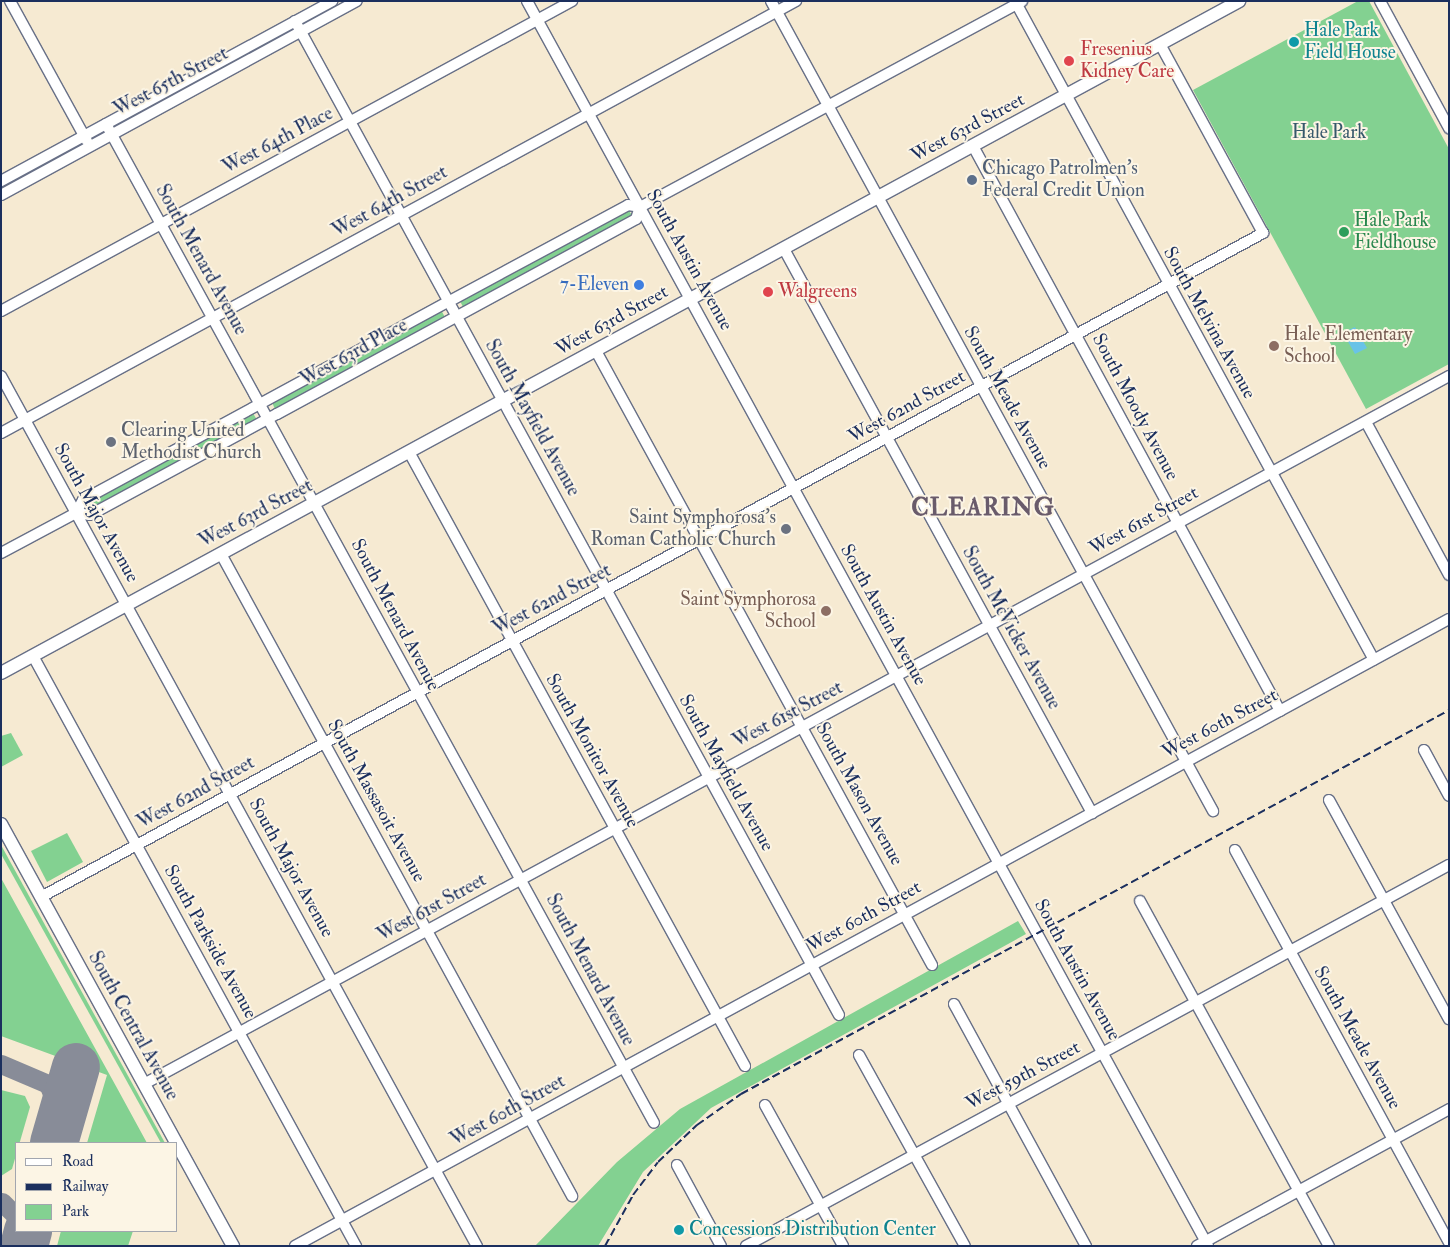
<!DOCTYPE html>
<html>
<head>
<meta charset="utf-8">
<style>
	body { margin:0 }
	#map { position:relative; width:1450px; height:1247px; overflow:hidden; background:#f6ead2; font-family:"IM FELL Double Pica",serif }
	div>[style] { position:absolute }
	.green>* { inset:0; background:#83d191 }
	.water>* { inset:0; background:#69c3e7 }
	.taxiway>* { height:19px; margin:-9.5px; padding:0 9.5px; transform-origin:9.5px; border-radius:9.5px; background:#888c98 }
	.runway>* { height:48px; margin:-24px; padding:0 24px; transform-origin:24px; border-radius:24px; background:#888c98 }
	.roads { filter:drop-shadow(1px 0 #687087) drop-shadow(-1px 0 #687087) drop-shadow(0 1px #687087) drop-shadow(0 -1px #687087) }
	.minor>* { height:10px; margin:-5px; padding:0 5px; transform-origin:5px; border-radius:5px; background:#fff }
	.major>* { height:12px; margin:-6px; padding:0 6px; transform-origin:6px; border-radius:6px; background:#fff }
	.rail>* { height:2px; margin-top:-1px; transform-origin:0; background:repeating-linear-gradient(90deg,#1b2f5e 0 8px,transparent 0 12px) }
	.dots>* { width:14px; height:14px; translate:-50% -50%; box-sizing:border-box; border:2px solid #fcf5e5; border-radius:50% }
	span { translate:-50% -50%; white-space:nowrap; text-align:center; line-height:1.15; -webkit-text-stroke:4px #fcf5e5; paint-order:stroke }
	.culture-label { font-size:19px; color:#0d838f }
	.left { translate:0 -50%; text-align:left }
	.health-label { font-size:19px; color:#be3a42 }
	.street-label { font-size:19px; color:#1b2f5e }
	.park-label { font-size:19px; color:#35586b }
	.service-label { font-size:19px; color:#4e5e75 }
	.leisure-label { font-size:19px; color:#27864d }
	.shop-label { font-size:19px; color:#366cbe }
	.right { translate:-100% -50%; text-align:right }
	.education-label { font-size:19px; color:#785e54 }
	.worship-label { font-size:19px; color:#5b616d }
	.district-label { font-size:24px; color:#695b6b; font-weight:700; letter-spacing:1px }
	.frame { position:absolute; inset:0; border:2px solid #1b2f5e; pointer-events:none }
	.legend { position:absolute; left:15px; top:1142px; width:162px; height:90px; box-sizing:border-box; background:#fcf5e5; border:1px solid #a2a6af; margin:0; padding:6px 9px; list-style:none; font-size:15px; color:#1b2f5e }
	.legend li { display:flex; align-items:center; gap:10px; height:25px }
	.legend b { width:25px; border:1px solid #a2a6af }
</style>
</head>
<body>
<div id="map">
	<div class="green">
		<i style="clip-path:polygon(1358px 1px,1369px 1px,1449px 149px,1449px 364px,1366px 409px,1193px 90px)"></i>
		<i style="clip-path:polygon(628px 209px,633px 217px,464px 309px,460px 301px)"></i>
		<i style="clip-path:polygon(441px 310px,446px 319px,276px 412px,272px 402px)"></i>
		<i style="clip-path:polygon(253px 413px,258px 422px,89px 513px,84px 504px)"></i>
		<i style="clip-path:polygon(11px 733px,23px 755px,1px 767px,1px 736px)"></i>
		<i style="clip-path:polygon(67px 833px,83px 862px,47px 882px,31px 851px)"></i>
		<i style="clip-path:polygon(1px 845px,143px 1103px,165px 1143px,161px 1143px,1px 854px)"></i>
		<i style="clip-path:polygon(1px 878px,117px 1088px,147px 1143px,87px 1143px,107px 1075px,1px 1036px)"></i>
		<i style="clip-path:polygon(1018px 921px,1026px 934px,711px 1108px,643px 1172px,598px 1246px,535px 1246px,617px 1162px,680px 1109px)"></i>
		<i style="clip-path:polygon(1px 1090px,25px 1096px,30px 1107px,12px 1169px,1px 1176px)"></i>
		<i style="clip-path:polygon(61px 1231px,133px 1231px,128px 1246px,57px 1246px)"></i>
	</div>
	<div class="water">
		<i style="clip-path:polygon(1355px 327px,1367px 348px,1355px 354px,1343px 333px)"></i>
	</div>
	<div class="taxiway">
		<i style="left:1px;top:1064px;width:51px;rotate:23.1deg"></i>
		<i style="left:48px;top:1084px;width:28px;rotate:67deg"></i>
		<i style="left:59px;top:1110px;width:27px;rotate:96deg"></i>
		<i style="left:2px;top:1202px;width:20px;rotate:45deg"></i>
		<i style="left:30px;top:1231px;width:17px;rotate:62deg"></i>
	</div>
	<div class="runway">
		<i style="left:54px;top:1143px;width:79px;rotate:-73.9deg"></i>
		<i style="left:24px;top:1246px;width:16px;rotate:-75deg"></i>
	</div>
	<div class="roads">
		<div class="minor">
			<i style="left:10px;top:1px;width:160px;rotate:61.2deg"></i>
			<i style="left:527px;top:1px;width:1419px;rotate:61.32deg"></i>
			<i style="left:771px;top:1px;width:923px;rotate:61.38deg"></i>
			<i style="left:1015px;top:1px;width:750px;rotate:61.42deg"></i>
			<i style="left:1380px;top:1px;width:145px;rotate:61.5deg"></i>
			<i style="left:295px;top:21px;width:1133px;rotate:61.31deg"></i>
			<i style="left:106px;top:124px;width:1139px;rotate:61.25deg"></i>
			<i style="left:973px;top:146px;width:643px;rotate:61.48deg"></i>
			<i style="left:1px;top:181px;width:377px;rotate:-28.5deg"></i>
			<i style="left:1px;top:195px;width:405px;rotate:-28.6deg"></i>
			<i style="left:784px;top:249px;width:643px;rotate:61.36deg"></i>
			<i style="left:1px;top:311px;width:650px;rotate:-28.5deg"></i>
			<i style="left:596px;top:351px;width:700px;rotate:61.31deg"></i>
			<i style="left:1px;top:376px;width:992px;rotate:61.32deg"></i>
			<i style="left:1366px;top:422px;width:174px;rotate:61.5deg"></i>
			<i style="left:1px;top:433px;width:905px;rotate:-28.52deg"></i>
			<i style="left:409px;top:452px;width:700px;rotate:61.31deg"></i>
			<i style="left:76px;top:513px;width:15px;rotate:-62deg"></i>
			<i style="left:83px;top:500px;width:415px;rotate:-28.5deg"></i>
			<i style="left:448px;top:302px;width:204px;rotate:-28.3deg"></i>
			<i style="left:628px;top:205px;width:12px;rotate:9deg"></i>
			<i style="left:640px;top:207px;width:434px;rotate:-28.3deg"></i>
			<i style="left:76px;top:513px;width:14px;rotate:8deg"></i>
			<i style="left:90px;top:515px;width:213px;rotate:-28.4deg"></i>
			<i style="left:277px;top:414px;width:409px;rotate:-28.5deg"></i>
			<i style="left:636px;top:219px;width:13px;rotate:-72deg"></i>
			<i style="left:1px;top:553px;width:85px;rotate:-28.1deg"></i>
			<i style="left:221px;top:554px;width:732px;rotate:61.33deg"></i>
			<i style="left:33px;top:656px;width:673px;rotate:61.3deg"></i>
			<i style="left:1424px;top:750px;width:52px;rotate:61.5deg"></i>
			<i style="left:1329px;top:800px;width:250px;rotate:61.3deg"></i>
			<i style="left:1235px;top:850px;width:447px;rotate:61.4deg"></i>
			<i style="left:41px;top:897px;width:1391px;rotate:-28.52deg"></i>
			<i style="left:1263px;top:233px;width:215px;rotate:-118.6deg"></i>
			<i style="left:1140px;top:901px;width:393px;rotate:61.3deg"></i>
			<i style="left:954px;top:1004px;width:276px;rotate:61.4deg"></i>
			<i style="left:859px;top:1055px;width:218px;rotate:61deg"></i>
			<i style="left:144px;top:1084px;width:1485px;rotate:-28.48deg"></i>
			<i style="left:765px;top:1105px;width:161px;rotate:61deg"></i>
			<i style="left:677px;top:1165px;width:92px;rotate:61.5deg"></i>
			<i style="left:295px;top:1246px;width:1313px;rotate:-28.52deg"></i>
			<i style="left:746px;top:1246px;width:800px;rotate:-28.46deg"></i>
			<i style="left:1197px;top:1246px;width:287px;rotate:-28.5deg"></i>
		</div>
		<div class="major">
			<i style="left:1px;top:673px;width:1409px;rotate:-28.49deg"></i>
			<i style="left:1px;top:824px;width:482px;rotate:61.2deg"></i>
		</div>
	</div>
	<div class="rail">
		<i style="left:605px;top:1246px;width:58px;rotate:-61.2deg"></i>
		<i style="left:633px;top:1195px;width:41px;rotate:-52.9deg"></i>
		<i style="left:658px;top:1162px;width:54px;rotate:-43.5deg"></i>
		<i style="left:697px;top:1125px;width:54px;rotate:-35.2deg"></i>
		<i style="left:741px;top:1094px;width:805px;rotate:-28.47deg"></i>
	</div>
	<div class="dots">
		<i style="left:1294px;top:42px;background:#0f9aa8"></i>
		<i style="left:1069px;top:61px;background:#e0444e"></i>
		<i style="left:972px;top:180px;background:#5c6f8a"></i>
		<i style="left:1344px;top:232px;background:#2e9e5b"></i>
		<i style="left:639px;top:285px;background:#3f7fe0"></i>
		<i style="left:768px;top:292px;background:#e0444e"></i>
		<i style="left:1274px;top:346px;background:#8d6e63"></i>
		<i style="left:111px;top:442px;background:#6b7280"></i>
		<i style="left:786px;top:529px;background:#6b7280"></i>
		<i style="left:826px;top:611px;background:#8d6e63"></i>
		<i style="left:679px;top:1230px;background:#0f9aa8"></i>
	</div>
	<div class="culture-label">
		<span class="left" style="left:1304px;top:42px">Hale Park<br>Field House</span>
		<span class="left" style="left:689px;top:1230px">Concessions Distribution Center</span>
	</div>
	<div class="health-label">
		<span class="left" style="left:1080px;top:61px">Fresenius<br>Kidney Care</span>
		<span class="left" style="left:778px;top:292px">Walgreens</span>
	</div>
	<div class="street-label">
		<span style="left:171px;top:82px;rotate:-28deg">West 65th Street</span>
		<span style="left:968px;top:128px;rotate:-28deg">West 63rd Street</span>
		<span style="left:278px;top:141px;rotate:-28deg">West 64th Place</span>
		<span style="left:390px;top:202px;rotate:-29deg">West 64th Street</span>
		<span style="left:201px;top:260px;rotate:61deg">South Menard Avenue</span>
		<span style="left:689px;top:260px;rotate:61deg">South Austin Avenue</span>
		<span style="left:612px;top:321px;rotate:-29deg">West 63rd Street</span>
		<span style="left:1209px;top:323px;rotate:61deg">South Melvina Avenue</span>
		<span style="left:354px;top:353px;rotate:-29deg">West 63rd Place</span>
		<span style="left:1007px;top:398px;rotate:61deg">South Meade Avenue</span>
		<span style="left:907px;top:407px;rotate:-29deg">West 62nd Street</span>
		<span style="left:1135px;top:407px;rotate:62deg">South Moody Avenue</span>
		<span style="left:532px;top:418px;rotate:61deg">South Mayfield Avenue</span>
		<span style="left:96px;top:513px;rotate:61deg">South Major Avenue</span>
		<span style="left:256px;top:514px;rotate:-28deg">West 63rd Street</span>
		<span style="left:1144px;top:521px;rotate:-29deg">West 61st Street</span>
		<span style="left:552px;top:600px;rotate:-28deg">West 62nd Street</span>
		<span style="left:395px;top:615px;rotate:62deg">South Menard Avenue</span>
		<span style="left:883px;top:615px;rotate:61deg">South Austin Avenue</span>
		<span style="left:1011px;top:628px;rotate:61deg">South McVicker Avenue</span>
		<span style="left:788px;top:715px;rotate:-28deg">West 61st Street</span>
		<span style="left:1220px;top:724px;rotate:-28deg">West 60th Street</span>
		<span style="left:592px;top:751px;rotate:61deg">South Monitor Avenue</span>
		<span style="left:726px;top:773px;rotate:61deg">South Mayfield Avenue</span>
		<span style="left:196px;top:793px;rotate:-29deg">West 62nd Street</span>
		<span style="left:859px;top:794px;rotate:61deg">South Mason Avenue</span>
		<span style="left:376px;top:801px;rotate:61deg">South Massasoit Avenue</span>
		<span style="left:291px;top:868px;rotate:61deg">South Major Avenue</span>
		<span style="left:432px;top:908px;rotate:-29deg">West 61st Street</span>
		<span style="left:864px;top:917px;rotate:-29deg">West 60th Street</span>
		<span style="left:210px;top:942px;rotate:61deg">South Parkside Avenue</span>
		<span style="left:590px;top:970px;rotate:62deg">South Menard Avenue</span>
		<span style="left:1077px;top:970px;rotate:61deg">South Austin Avenue</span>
		<span style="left:133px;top:1026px;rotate:61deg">South Central Avenue</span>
		<span style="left:1357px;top:1038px;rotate:61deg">South Meade Avenue</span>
		<span style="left:1023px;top:1076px;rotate:-28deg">West 59th Street</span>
		<span style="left:508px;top:1111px;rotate:-29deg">West 60th Street</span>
	</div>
	<div class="park-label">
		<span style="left:1329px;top:133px">Hale Park</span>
	</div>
	<div class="service-label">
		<span class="left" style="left:982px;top:180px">Chicago Patrolmen's<br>Federal Credit Union</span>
	</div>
	<div class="leisure-label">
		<span class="left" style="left:1354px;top:232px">Hale Park<br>Fieldhouse</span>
	</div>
	<div class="shop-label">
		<span class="right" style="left:629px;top:285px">7-Eleven</span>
	</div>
	<div class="education-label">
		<span class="left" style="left:1284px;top:346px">Hale Elementary<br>School</span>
		<span class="right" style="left:816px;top:611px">Saint Symphorosa<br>School</span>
	</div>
	<div class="worship-label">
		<span class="left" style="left:121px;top:442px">Clearing United<br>Methodist Church</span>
		<span class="right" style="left:776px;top:529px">Saint Symphorosa's<br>Roman Catholic Church</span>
	</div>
	<div class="district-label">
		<span style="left:983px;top:508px">CLEARING</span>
	</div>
	<div class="frame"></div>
	<ul class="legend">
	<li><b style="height:6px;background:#fff"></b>Road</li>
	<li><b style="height:6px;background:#1b2f5e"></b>Railway</li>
	<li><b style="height:14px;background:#83d191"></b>Park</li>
	</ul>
</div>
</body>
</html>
